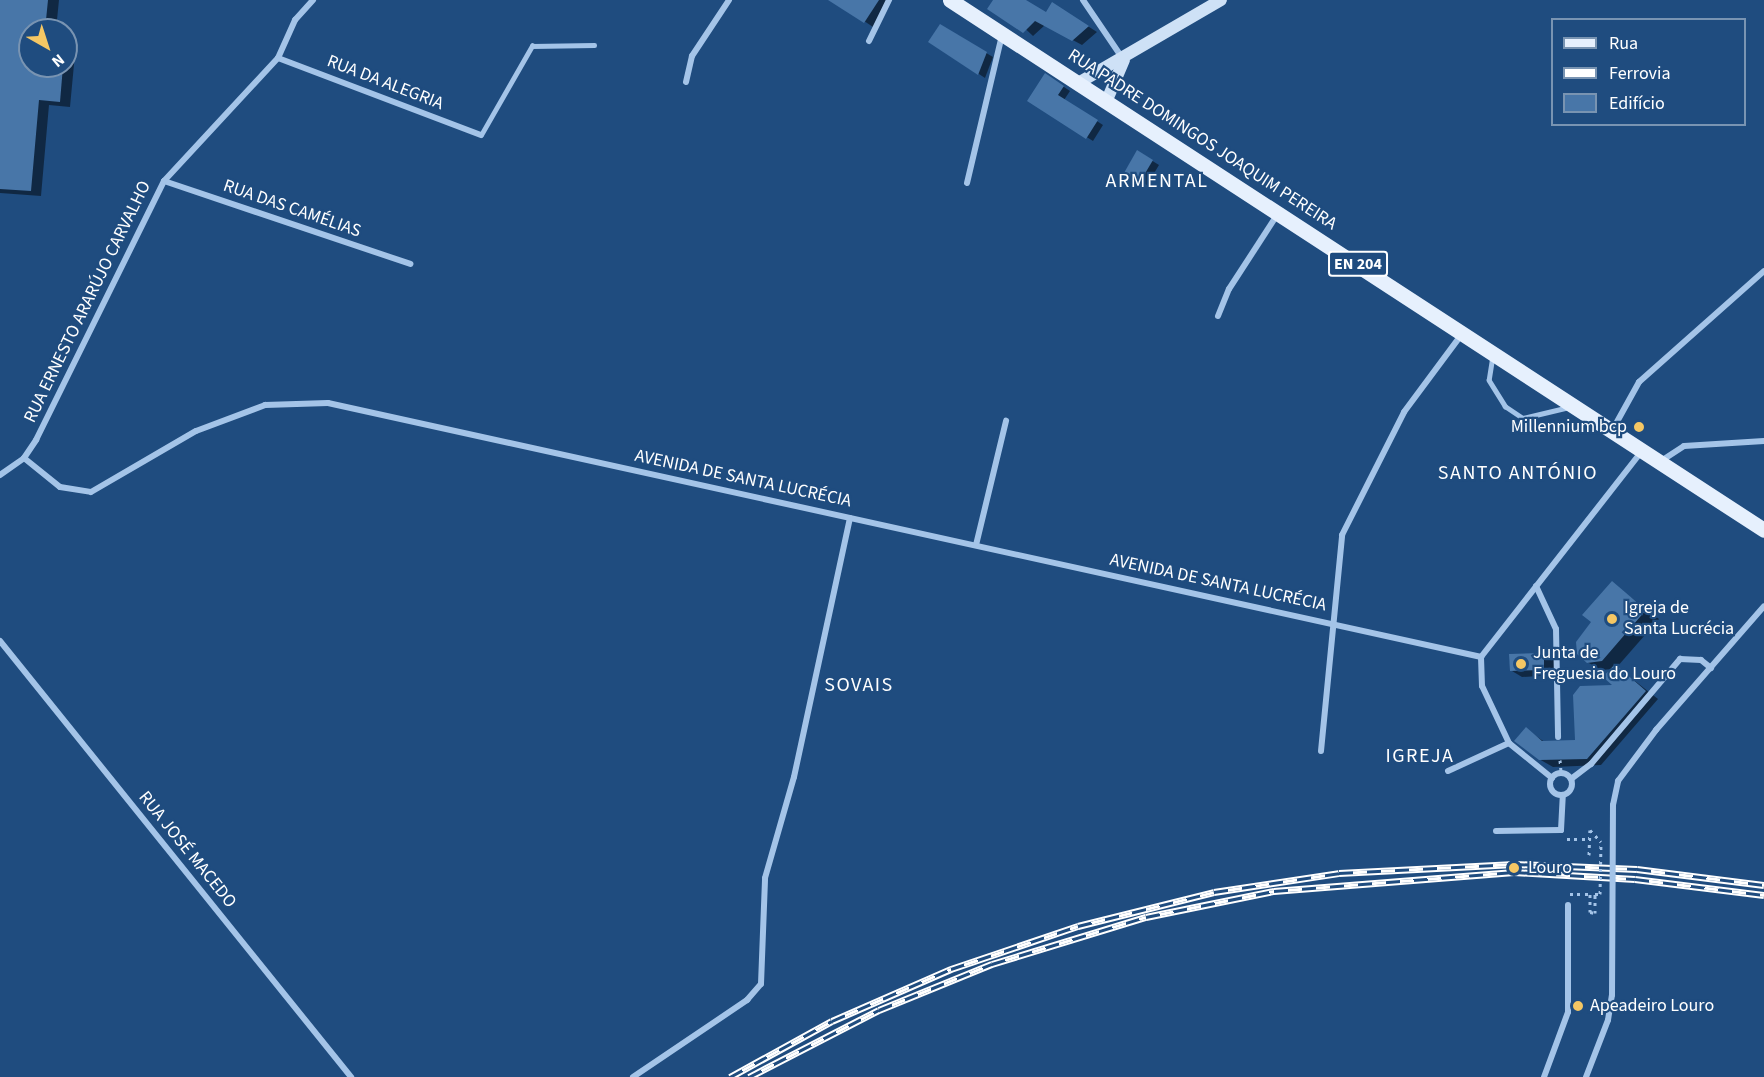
<!DOCTYPE html>
<html>
<head>
<meta charset="utf-8">
<style>
	body { margin:0 }
	#map { position:relative; width:1764px; height:1077px; overflow:hidden; background:#1f4c7f; font-family:"Source Sans 3",sans-serif }
	div>[style] { position:absolute }
	.shadow>* { inset:0; background:#0007 }
	.building>* { inset:0; background:#4876a8 }
	.path>* { height:3px; margin-top:-1.5px; transform-origin:0; background:repeating-linear-gradient(90deg,#a4c4e8 0 3px,transparent 0 7.5px) }
	.service>* { height:4.5px; margin:-2.25px; padding:0 2.25px; transform-origin:2.25px; border-radius:2.25px; background:#a4c4e8 }
	.minor>* { height:6px; margin:-3px; padding:0 3px; transform-origin:3px; border-radius:3px; background:#a4c4e8 }
	.minor>.ring { margin:-3px; padding:0; box-sizing:content-box; background:none; border:6px solid #a4c4e8; border-radius:50% }
	.secondary>* { height:12px; margin:-6px; padding:0 6px; transform-origin:6px; border-radius:6px; background:#cee1f6 }
	.primary>* { height:15px; margin:-7.5px; padding:0 7.5px; transform-origin:7.5px; border-radius:7.5px; background:#e6f0fd }
	.rail>* { height:7px; margin-top:-3.5px; transform-origin:0; background:repeating-linear-gradient(90deg,#1f4c7f 0 14px,#fff 0 28px); box-sizing:border-box; border-block:2px solid #fff }
	.path-bridge>* { height:3px; margin-top:-1.5px; transform-origin:0; background:repeating-linear-gradient(90deg,#a4c4e8 0 3px,transparent 0 7.5px) }
	.minor-bridge>* { height:6px; margin:-3px; padding:0 3px; transform-origin:3px; border-radius:3px; background:#a4c4e8 }
	.dots>* { width:16px; height:16px; translate:-50% -50%; box-sizing:border-box; border:3px solid #1f4c7f; border-radius:50% }
	span { translate:-50% -50%; white-space:nowrap; text-align:center; line-height:1.15; -webkit-text-stroke:4.5px #1f4c7f; paint-order:stroke }
	.shield-label span { padding:2px 4px; background:#1f4c7f; border:2px solid; border-radius:4px; -webkit-text-stroke-width:0 }
	.shield-label { font-size:16px; color:#fff; font-weight:700 }
	.street-label { font-size:18px; color:#fff }
	.poi-label { font-size:18px; color:#fff }
	.right { translate:-100% -50%; text-align:right }
	.left { translate:0 -50%; text-align:left }
	.neighbourhood-label { font-size:20px; color:#fff; letter-spacing:1.5px }
	.legend { position:absolute; left:1551px; top:18px; width:195px; height:108px; box-sizing:border-box; background:#1f4c7f; border:2px solid #7994b2; margin:0; padding:8px 10px; list-style:none; font-size:18px; color:#fff }
	.legend li { display:flex; align-items:center; gap:12px; height:30px }
	.legend b { width:30px; border:2px solid #7994b2 }
	.north { position:absolute; left:18px; top:18px; width:60px; height:60px; box-sizing:border-box; background:#1f4c7f; border:2px solid #7994b2; border-radius:50%; rotate:141deg; font-size:16px; font-weight:700; line-height:24px; text-align:center; color:#fff }
	.north::after { content:''; display:block; margin:auto; width:21px; height:27px; background:#f5c764; clip-path:polygon(50% 0,100% 100%,50% 72%,0 100%) }
</style>
</head>
<body>
<div id="map">
	<div class="shadow">
		<i style="clip-path:polygon(0 0,59px 0,56px 30px,30px 30px,30px 66px,66px 66px,66px 49px,75px 54px,70px 107px,49px 105px,41px 196px,0 193px)"></i>
		<i style="clip-path:polygon(833px 0,891px 0,873px 27px)"></i>
		<i style="clip-path:polygon(995px 0,1024px 0,1046px 14px,1061px 9px,1097px 32px,1082px 45px,1045px 25px,1033px 36px)"></i>
		<i style="clip-path:polygon(940px 26px,993px 57px,985px 78px,930px 42px)"></i>
		<i style="clip-path:polygon(1052px 79px,1070px 91px,1064px 100px,1103px 125px,1093px 141px,1029px 101px)"></i>
		<i style="clip-path:polygon(1138px 152px,1159px 165px,1147px 185px,1126px 172px)"></i>
		<i style="clip-path:polygon(1612px 583px,1659px 619px,1617px 667px,1658px 699px,1601px 765px,1553px 767px,1539px 759px,1526px 729px,1546px 743px,1577px 742px,1615px 686px,1612px 669px,1602px 670px,1587px 662px,1593px 622px)"></i>
		<i style="clip-path:polygon(1543px 654px,1554px 660px,1554px 675px,1522px 677px,1512px 671px)"></i>
	</div>
	<div class="building">
		<i style="clip-path:polygon(0 0,48px 0,45px 30px,30px 30px,30px 66px,63px 66px,60px 102px,39px 100px,31px 191px,0 189px)"></i>
		<i style="clip-path:polygon(828px 0,879px 0,864px 23px)"></i>
		<i style="clip-path:polygon(993px 0,1026px 0,1046px 12px,1052px 2px,1089px 26px,1072px 41px,1035px 21px,1023px 33px,987px 9px)"></i>
		<i style="clip-path:polygon(940px 24px,987px 52px,978px 75px,928px 42px)"></i>
		<i style="clip-path:polygon(1045px 73px,1064px 86px,1058px 95px,1098px 120px,1086px 139px,1027px 101px)"></i>
		<i style="clip-path:polygon(1137px 150px,1153px 160px,1140px 182px,1124px 173px)"></i>
		<i style="clip-path:polygon(1612px 581px,1646px 610px,1602px 661px,1587px 663px,1577px 654px,1576px 642px,1591px 622px,1582px 615px)"></i>
		<i style="clip-path:polygon(1544px 653px,1544px 670px,1510px 671px,1509px 654px)"></i>
		<i style="clip-path:polygon(1615px 664px,1646px 691px,1587px 759px,1539px 760px,1514px 741px,1526px 727px,1542px 741px,1575px 740px,1573px 695px,1580px 686px,1612px 685px,1603px 677px)"></i>
	</div>
	<div class="path">
		<i style="left:1560px;top:760px;width:11px;rotate:85deg"></i>
		<i style="left:1567px;top:839px;width:22px"></i>
		<i style="left:1589px;top:855px;width:25px;rotate:-88deg"></i>
		<i style="left:1590px;top:830px;width:16px;rotate:47deg"></i>
		<i style="left:1570px;top:894px;width:20px"></i>
		<i style="left:1590px;top:894px;width:18px;rotate:90deg"></i>
		<i style="left:1590px;top:912px;width:5px;rotate:11deg"></i>
		<i style="left:1595px;top:913px;width:19px;rotate:-90deg"></i>
		<i style="left:1595px;top:894px;width:5px"></i>
	</div>
	<div class="service">
		<i style="left:481px;top:135px;width:103px;rotate:-60.2deg"></i>
		<i style="left:532px;top:46px;width:62px;rotate:-0.9deg"></i>
		<i style="left:1493px;top:356px;width:24px;rotate:99deg"></i>
		<i style="left:1489px;top:380px;width:31px;rotate:58deg"></i>
		<i style="left:1505px;top:406px;width:22px;rotate:34deg"></i>
		<i style="left:1523px;top:418px;width:47px;rotate:-13.4deg"></i>
	</div>
	<div class="minor">
		<i style="left:1083px;top:0;width:71px;rotate:55.9deg"></i>
		<i style="left:869px;top:41px;width:46px;rotate:-64deg"></i>
		<i style="left:278px;top:58px;width:217px;rotate:20.8deg"></i>
		<i style="left:686px;top:82px;width:27px;rotate:-77deg"></i>
		<i style="left:692px;top:56px;width:67px;rotate:-56.5deg"></i>
		<i style="left:164px;top:181px;width:260px;rotate:18.6deg"></i>
		<i style="left:967px;top:183px;width:152px;rotate:-76.7deg"></i>
		<i style="left:1218px;top:316px;width:29px;rotate:-68deg"></i>
		<i style="left:1229px;top:289px;width:88px;rotate:-57deg"></i>
		<i style="left:1613px;top:429px;width:54px;rotate:-61deg"></i>
		<i style="left:1639px;top:382px;width:167px;rotate:-41.6deg"></i>
		<i style="left:24px;top:458px;width:46px;rotate:38.9deg"></i>
		<i style="left:60px;top:487px;width:31px;rotate:9deg"></i>
		<i style="left:91px;top:492px;width:121px;rotate:-30.2deg"></i>
		<i style="left:196px;top:431px;width:74px;rotate:-20.6deg"></i>
		<i style="left:265px;top:405px;width:63px;rotate:-1.8deg"></i>
		<i style="left:328px;top:403px;width:1181px;rotate:12.42deg"></i>
		<i style="left:1661px;top:461px;width:27px;rotate:-33deg"></i>
		<i style="left:1684px;top:446px;width:80px;rotate:-3.6deg"></i>
		<i style="left:0;top:475px;width:29px;rotate:-35deg"></i>
		<i style="left:24px;top:458px;width:22px;rotate:-56deg"></i>
		<i style="left:36px;top:440px;width:289px;rotate:-63.7deg"></i>
		<i style="left:164px;top:181px;width:168px;rotate:-47.2deg"></i>
		<i style="left:278px;top:58px;width:42px;rotate:-65.9deg"></i>
		<i style="left:295px;top:20px;width:27px;rotate:-48deg"></i>
		<i style="left:976px;top:545px;width:128px;rotate:-76.4deg"></i>
		<i style="left:1536px;top:586px;width:47px;rotate:65.1deg"></i>
		<i style="left:1556px;top:629px;width:108px;rotate:88.9deg"></i>
		<i style="left:0;top:641px;width:560px;rotate:51.16deg"></i>
		<i style="left:1656px;top:730px;width:164px;rotate:-48.9deg"></i>
		<i style="left:1321px;top:751px;width:217px;rotate:-84.4deg"></i>
		<i style="left:1342px;top:535px;width:138px;rotate:-63.2deg"></i>
		<i style="left:1404px;top:412px;width:97px;rotate:-53.4deg"></i>
		<i style="left:1448px;top:771px;width:67px;rotate:-24.7deg"></i>
		<i class="ring" style="left:1550px;top:773px;width:16px;height:16px"></i>
		<i style="left:1552px;top:778px;width:55px;rotate:-140.9deg"></i>
		<i style="left:1509px;top:743px;width:63px;rotate:-115.3deg"></i>
		<i style="left:1482px;top:686px;width:29px;rotate:-92deg"></i>
		<i style="left:1481px;top:657px;width:263px;rotate:-52deg"></i>
		<i style="left:1571px;top:779px;width:25px;rotate:-37deg"></i>
		<i style="left:1591px;top:764px;width:138px;rotate:-49.7deg"></i>
		<i style="left:1680px;top:659px;width:21px;rotate:3deg"></i>
		<i style="left:1701px;top:660px;width:13px;rotate:39deg"></i>
		<i style="left:1496px;top:831px;width:65px;rotate:-0.9deg"></i>
		<i style="left:1561px;top:830px;width:35px;rotate:-87deg"></i>
		<i style="left:633px;top:1077px;width:138px;rotate:-34deg"></i>
		<i style="left:747px;top:1000px;width:21px;rotate:-49deg"></i>
		<i style="left:761px;top:984px;width:106px;rotate:-87.8deg"></i>
		<i style="left:765px;top:878px;width:105px;rotate:-74deg"></i>
		<i style="left:794px;top:777px;width:265px;rotate:-77.8deg"></i>
		<i style="left:1544px;top:1077px;width:69px;rotate:-69.7deg"></i>
		<i style="left:1568px;top:1012px;width:107px;rotate:-90deg"></i>
	</div>
	<div class="secondary">
		<i style="left:1080px;top:82px;width:163px;rotate:-30.2deg"></i>
		<i style="left:1107px;top:100px;width:43px;rotate:-67deg"></i>
	</div>
	<div class="primary">
		<i style="left:950px;top:0;width:971px;rotate:33.07deg"></i>
	</div>
	<div class="rail">
		<i style="left:730px;top:1077px;width:116px;rotate:-28.8deg"></i>
		<i style="left:832px;top:1021px;width:130px;rotate:-23.6deg"></i>
		<i style="left:951px;top:969px;width:134px;rotate:-18.7deg"></i>
		<i style="left:1078px;top:926px;width:140px;rotate:-14deg"></i>
		<i style="left:1214px;top:892px;width:126px;rotate:-8.6deg"></i>
		<i style="left:1339px;top:873px;width:176px;rotate:-2.9deg"></i>
		<i style="left:1515px;top:864px;width:122px;rotate:2.3deg"></i>
		<i style="left:1637px;top:869px;width:128px;rotate:7.2deg"></i>
		<i style="left:749px;top:1077px;width:146px;rotate:-27.3deg"></i>
		<i style="left:879px;top:1010px;width:122px;rotate:-22.2deg"></i>
		<i style="left:992px;top:964px;width:161px;rotate:-17deg"></i>
		<i style="left:1146px;top:917px;width:131px;rotate:-11.5deg"></i>
		<i style="left:1274px;top:891px;width:241px;rotate:-4.5deg"></i>
		<i style="left:1514px;top:872px;width:121px;rotate:3.3deg"></i>
		<i style="left:1635px;top:879px;width:130px;rotate:7.1deg"></i>
	</div>
	<div class="path-bridge">
		<i style="left:1600px;top:894px;width:52px;rotate:-88.9deg"></i>
	</div>
	<div class="minor-bridge">
		<i style="left:1586px;top:1077px;width:61px;rotate:-68.9deg"></i>
		<i style="left:1608px;top:1020px;width:25px;rotate:-81deg"></i>
		<i style="left:1612px;top:995px;width:190px;rotate:-89.7deg"></i>
		<i style="left:1613px;top:805px;width:25px;rotate:-78deg"></i>
		<i style="left:1618px;top:781px;width:64px;rotate:-53.3deg"></i>
	</div>
	<div class="dots">
		<i style="left:1639px;top:427px;background:#f5c764"></i>
		<i style="left:1612px;top:619px;background:#f5c764"></i>
		<i style="left:1521px;top:664px;background:#f5c764"></i>
		<i style="left:1514px;top:868px;background:#f5c764"></i>
		<i style="left:1578px;top:1006px;background:#f5c764"></i>
	</div>
	<div class="shield-label">
		<span style="left:1358px;top:264px">EN 204</span>
	</div>
	<div class="street-label">
		<span style="left:385px;top:83px;rotate:21deg">RUA DA ALEGRIA</span>
		<span style="left:1202px;top:140px;rotate:33deg">RUA PADRE DOMINGOS JOAQUIM PEREIRA</span>
		<span style="left:292px;top:209px;rotate:19deg">RUA DAS CAMÉLIAS</span>
		<span style="left:88px;top:302px;rotate:-64deg">RUA ERNESTO ARARÚJO CARVALHO</span>
		<span style="left:743px;top:479px;rotate:12deg">AVENIDA DE SANTA LUCRÉCIA</span>
		<span style="left:1218px;top:583px;rotate:12deg">AVENIDA DE SANTA LUCRÉCIA</span>
		<span style="left:187px;top:850px;rotate:51deg">RUA JOSÉ MACEDO</span>
	</div>
	<div class="poi-label">
		<span class="right" style="left:1627px;top:427px">Millennium bcp</span>
		<span class="left" style="left:1624px;top:619px">Igreja de<br>Santa Lucrécia</span>
		<span class="left" style="left:1533px;top:664px">Junta de<br>Freguesia do Louro</span>
		<span class="left" style="left:1528px;top:868px">Louro</span>
		<span class="left" style="left:1590px;top:1006px">Apeadeiro Louro</span>
	</div>
	<div class="neighbourhood-label">
		<span style="left:1157px;top:181px">ARMENTAL</span>
		<span style="left:1518px;top:473px">SANTO ANTÓNIO</span>
		<span style="left:859px;top:685px">SOVAIS</span>
		<span style="left:1420px;top:756px">IGREJA</span>
	</div>
	<ul class="legend">
	<li><b style="height:8px;background:#e6f0fd"></b>Rua</li>
	<li><b style="height:8px;background:#fff"></b>Ferrovia</li>
	<li><b style="height:16px;background:#4876a8"></b>Edifício</li>
	</ul>
	<div class="north">N</div>
</div>
</body>
</html>
